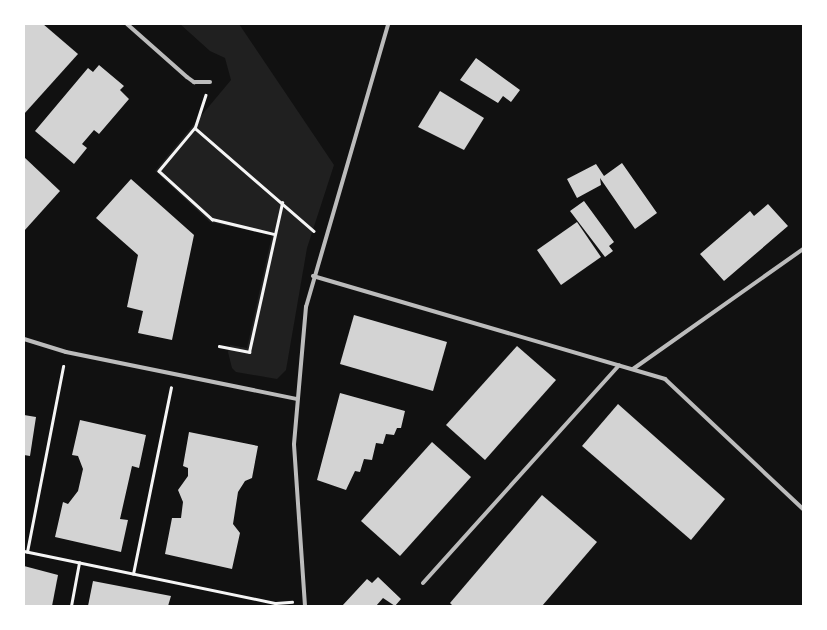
<!DOCTYPE html>
<html>
<head>
<meta charset="utf-8">
<style>
	body { margin:0 }
	#map { position:relative; width:827px; height:630px; overflow:hidden; background:#111; font-family:"Public Sans",sans-serif }
	div>[style] { position:absolute }
	.green>* { inset:0; background:#202020 }
	.building>* { inset:0; background:#d3d3d3 }
	.path>* { height:2.5px; margin:-1.25px; padding:0 1.25px; transform-origin:1.25px; border-radius:1.25px; background:#f5f5f5 }
	.minor>* { height:4px; margin:-2px; padding:0 2px; transform-origin:2px; border-radius:2px; background:#bcbcbc }
	span { translate:-50% -50%; white-space:nowrap; text-align:center; line-height:1.15; -webkit-text-stroke:3px #fff; paint-order:stroke }
	.frame { position:absolute; inset:0; border:25px solid #fff; pointer-events:none }
</style>
</head>
<body>
<div id="map">
	<div class="green">
		<i style="clip-path:polygon(180px 24px,239px 24px,334px 165px,307px 248px,286px 370px,277px 379px,236px 372px,232px 368px,228px 352px,230px 345px,247px 348px,272px 235px,210px 222px,155px 171px,231px 80px,225px 58px,210px 51px)"></i>
	</div>
	<div class="building">
		<i style="clip-path:polygon(24px 24px,43px 24px,78px 54px,24px 114px)"></i>
		<i style="clip-path:polygon(476px 58px,520px 90px,511px 102px,503px 96px,498px 103px,460px 80px)"></i>
		<i style="clip-path:polygon(99px 65px,124px 86px,120px 90px,129px 99px,99px 134px,94px 130px,82px 144px,87px 148px,74px 164px,35px 131px,88px 68px,93px 72px)"></i>
		<i style="clip-path:polygon(440px 91px,484px 118px,464px 150px,418px 127px)"></i>
		<i style="clip-path:polygon(24px 157px,60px 191px,24px 231px)"></i>
		<i style="clip-path:polygon(622px 163px,657px 213px,635px 229px,600px 178px,601px 185px,577px 198px,567px 179px,596px 164px,604px 176px)"></i>
		<i style="clip-path:polygon(131px 179px,194px 235px,172px 340px,138px 333px,143px 311px,127px 307px,138px 255px,96px 218px)"></i>
		<i style="clip-path:polygon(584px 201px,614px 242px,609px 246px,613px 251px,605px 257px,570px 211px)"></i>
		<i style="clip-path:polygon(768px 204px,788px 226px,724px 281px,700px 254px,750px 211px,754px 216px)"></i>
		<i style="clip-path:polygon(577px 222px,601px 257px,561px 285px,537px 250px)"></i>
		<i style="clip-path:polygon(354px 315px,447px 342px,433px 391px,340px 364px)"></i>
		<i style="clip-path:polygon(517px 346px,556px 380px,485px 460px,446px 425px)"></i>
		<i style="clip-path:polygon(340px 393px,405px 411px,401px 428px,397px 428px,394px 435px,386px 434px,383px 444px,376px 443px,372px 460px,364px 459px,360px 472px,355px 471px,346px 490px,317px 480px)"></i>
		<i style="clip-path:polygon(618px 404px,725px 499px,691px 540px,582px 446px)"></i>
		<i style="clip-path:polygon(24px 415px,36px 417px,30px 456px,24px 455px)"></i>
		<i style="clip-path:polygon(80px 420px,146px 435px,139px 468px,132px 466px,120px 519px,128px 520px,121px 552px,55px 537px,63px 502px,68px 504px,78px 491px,83px 469px,78px 456px,72px 455px)"></i>
		<i style="clip-path:polygon(189px 432px,258px 446px,252px 478px,245px 481px,238px 492px,233px 524px,240px 533px,232px 569px,165px 554px,172px 518px,181px 518px,183px 502px,178px 490px,188px 476px,188px 468px,183px 466px)"></i>
		<i style="clip-path:polygon(432px 442px,471px 477px,400px 556px,361px 521px)"></i>
		<i style="clip-path:polygon(542px 495px,597px 542px,542px 606px,453px 606px,450px 603px)"></i>
		<i style="clip-path:polygon(24px 566px,58px 575px,52px 606px,24px 606px)"></i>
		<i style="clip-path:polygon(378px 577px,401px 599px,395px 606px,383px 598px,376px 606px,342px 606px,367px 579px,372px 583px)"></i>
		<i style="clip-path:polygon(93px 581px,171px 596px,168px 606px,88px 606px)"></i>
	</div>
	<div class="path">
		<i style="left:206px;top:95px;width:35px;rotate:108deg"></i>
		<i style="left:195px;top:128px;width:157px;rotate:40.9deg"></i>
		<i style="left:195px;top:128px;width:56px;rotate:129.9deg"></i>
		<i style="left:159px;top:171px;width:72px;rotate:42.2deg"></i>
		<i style="left:212px;top:219px;width:64px;rotate:13.6deg"></i>
		<i style="left:219px;top:346px;width:31px;rotate:11deg"></i>
		<i style="left:249px;top:352px;width:153px;rotate:-77.5deg"></i>
		<i style="left:24px;top:551px;width:257px;rotate:11.7deg"></i>
		<i style="left:276px;top:603px;width:16px;rotate:-4deg"></i>
		<i style="left:27px;top:552px;width:189px;rotate:-79deg"></i>
		<i style="left:133px;top:574px;width:190px;rotate:-78.5deg"></i>
		<i style="left:71px;top:606px;width:44px;rotate:-79.5deg"></i>
	</div>
	<div class="minor">
		<i style="left:127px;top:24px;width:80px;rotate:41.5deg"></i>
		<i style="left:187px;top:77px;width:9px;rotate:36deg"></i>
		<i style="left:194px;top:82px;width:16px"></i>
		<i style="left:313px;top:276px;width:367px;rotate:16.3deg"></i>
		<i style="left:665px;top:379px;width:190px;rotate:43.3deg"></i>
		<i style="left:24px;top:339px;width:44px;rotate:17.2deg"></i>
		<i style="left:66px;top:352px;width:235px;rotate:11.5deg"></i>
		<i style="left:633px;top:369px;width:208px;rotate:-35.2deg"></i>
		<i style="left:423px;top:583px;width:293px;rotate:-48deg"></i>
		<i style="left:305px;top:606px;width:162px;rotate:-93.9deg"></i>
		<i style="left:294px;top:444px;width:138px;rotate:-85deg"></i>
		<i style="left:306px;top:307px;width:295px;rotate:-73.8deg"></i>
	</div>
	<div class="frame"></div>
</div>
</body>
</html>
